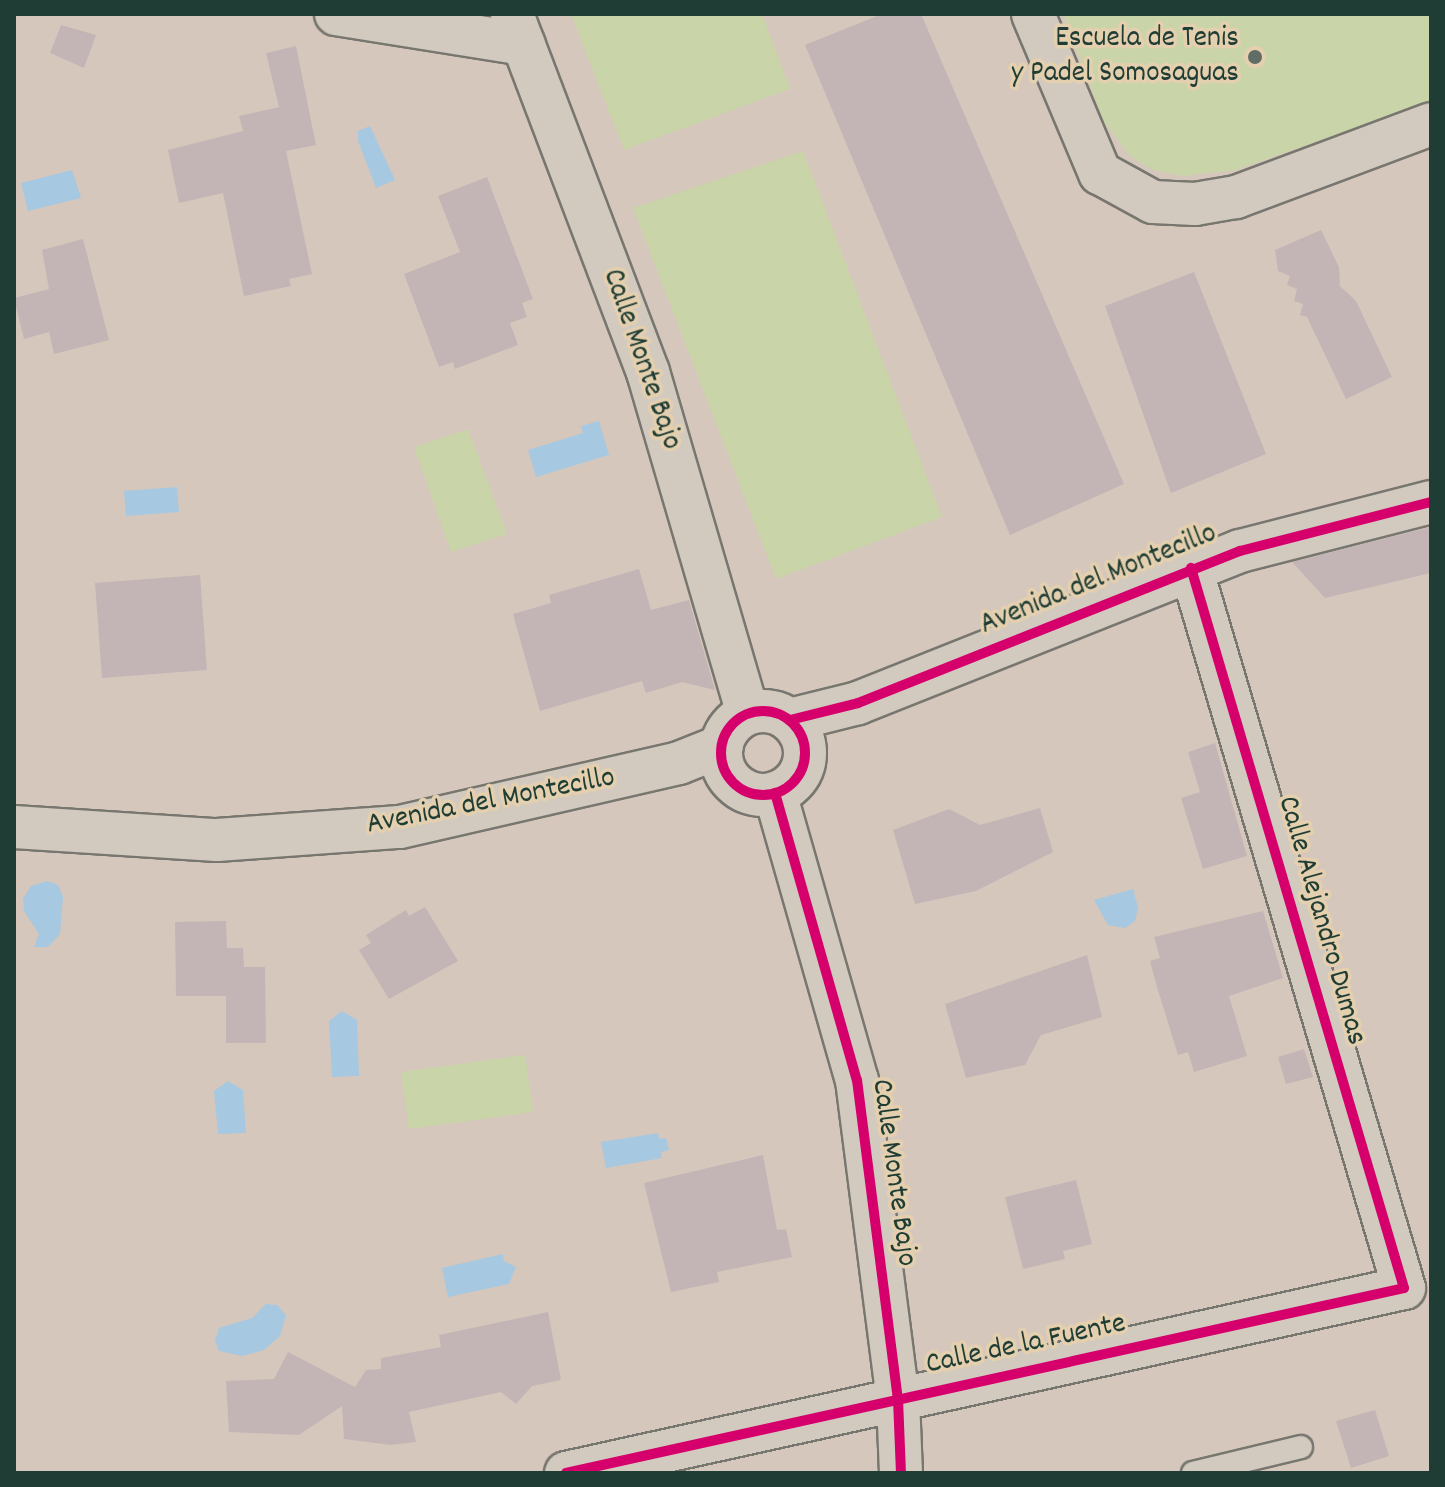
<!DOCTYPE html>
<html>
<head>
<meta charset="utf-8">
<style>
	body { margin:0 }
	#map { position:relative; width:1445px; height:1487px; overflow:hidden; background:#d6c7bc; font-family:Dekko,sans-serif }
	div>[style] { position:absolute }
	.green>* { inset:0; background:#c9d4a8 }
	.water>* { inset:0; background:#a6c8e0 }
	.building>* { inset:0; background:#c3b5b5 }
	.roads { filter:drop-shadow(2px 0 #77766f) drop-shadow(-2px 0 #77766f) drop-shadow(0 2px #77766f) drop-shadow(0 -2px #77766f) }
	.lane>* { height:22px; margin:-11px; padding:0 11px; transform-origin:11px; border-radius:11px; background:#d3cabf }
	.street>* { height:42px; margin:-21px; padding:0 21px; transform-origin:21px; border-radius:21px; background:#d3cabf }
	.street>.ring { margin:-21px; padding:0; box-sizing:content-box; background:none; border:42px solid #d3cabf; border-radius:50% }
	.cycleway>* { height:10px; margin:-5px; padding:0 5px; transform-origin:5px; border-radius:5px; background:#d6006c }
	.cycleway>.ring { margin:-5px; padding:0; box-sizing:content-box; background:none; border:10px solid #d6006c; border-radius:50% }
	.dots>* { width:22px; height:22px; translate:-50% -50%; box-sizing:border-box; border:4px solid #e4cfae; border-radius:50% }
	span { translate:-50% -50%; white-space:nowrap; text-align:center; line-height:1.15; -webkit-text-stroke:7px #e4cfae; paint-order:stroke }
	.poi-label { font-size:30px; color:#1f3d34 }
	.right { translate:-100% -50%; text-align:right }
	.street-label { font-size:30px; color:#1f3d34 }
	.frame { position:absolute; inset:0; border:16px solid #1f3d34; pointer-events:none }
</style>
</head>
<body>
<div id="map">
	<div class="green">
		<i style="clip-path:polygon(571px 14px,762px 14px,790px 89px,624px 150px)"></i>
		<i style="clip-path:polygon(1063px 14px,1431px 14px,1431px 101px,1236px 170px,1183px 176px,1153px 170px,1131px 157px,1104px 122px)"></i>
		<i style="clip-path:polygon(803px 151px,942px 517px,776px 579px,633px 208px)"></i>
		<i style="clip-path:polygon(468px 429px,507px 534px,451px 552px,414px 447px)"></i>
		<i style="clip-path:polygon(525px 1055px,533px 1112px,409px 1129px,401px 1072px)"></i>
	</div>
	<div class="water">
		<i style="clip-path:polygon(370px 126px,395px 180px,376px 188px,358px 141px,358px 131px)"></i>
		<i style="clip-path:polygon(72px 170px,81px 198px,28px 211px,21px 183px)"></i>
		<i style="clip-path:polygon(599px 421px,609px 455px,536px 477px,528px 450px,583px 433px,581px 426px)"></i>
		<i style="clip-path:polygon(177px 487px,179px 512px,126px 516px,124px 491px)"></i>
		<i style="clip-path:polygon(47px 881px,58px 885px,63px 897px,60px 934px,48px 947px,34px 947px,39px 934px,24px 911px,23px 899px,31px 886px)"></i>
		<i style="clip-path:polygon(1133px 889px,1138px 908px,1135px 921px,1125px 928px,1108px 925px,1094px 900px)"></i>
		<i style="clip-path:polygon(342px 1011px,357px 1020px,359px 1076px,332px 1077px,329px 1021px)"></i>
		<i style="clip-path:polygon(228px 1081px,243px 1090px,246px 1133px,218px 1134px,214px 1091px)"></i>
		<i style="clip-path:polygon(658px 1133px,659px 1139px,666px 1138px,669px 1150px,661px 1152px,662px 1158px,606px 1168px,601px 1142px)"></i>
		<i style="clip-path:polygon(503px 1254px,504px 1261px,516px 1267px,509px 1284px,448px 1297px,442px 1268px)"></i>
		<i style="clip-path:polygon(266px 1304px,277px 1305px,286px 1315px,280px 1336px,264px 1350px,242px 1356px,219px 1351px,215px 1341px,219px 1328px,252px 1318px)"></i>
	</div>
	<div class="building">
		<i style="clip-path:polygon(882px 14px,921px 14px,1124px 484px,1010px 535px,805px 45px)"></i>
		<i style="clip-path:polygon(61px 25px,96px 35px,84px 68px,50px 53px)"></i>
		<i style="clip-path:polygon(296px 46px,316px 145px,286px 151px,312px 274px,289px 279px,291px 286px,244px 296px,223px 193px,179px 203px,168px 150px,243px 131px,239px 116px,279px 107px,266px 53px)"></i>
		<i style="clip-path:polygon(487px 177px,533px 299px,522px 303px,527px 317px,510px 323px,518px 345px,455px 369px,453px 362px,439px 367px,404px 274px,460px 252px,438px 196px)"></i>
		<i style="clip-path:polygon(1321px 230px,1339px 267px,1340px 286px,1356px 301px,1392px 377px,1346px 399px,1307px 317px,1300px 315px,1303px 304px,1294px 301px,1297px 289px,1287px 285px,1290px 276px,1278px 271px,1275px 250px)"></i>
		<i style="clip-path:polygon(83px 239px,109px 340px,54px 354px,49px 332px,24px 339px,14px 298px,49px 289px,42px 250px)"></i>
		<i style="clip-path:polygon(1194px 272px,1266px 454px,1171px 493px,1105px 306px)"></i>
		<i style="clip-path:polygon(1431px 527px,1431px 573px,1325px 598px,1292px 562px)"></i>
		<i style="clip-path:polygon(639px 569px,651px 610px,689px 600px,715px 690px,682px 682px,646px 693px,642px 681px,540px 711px,513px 614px,551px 603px,549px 595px)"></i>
		<i style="clip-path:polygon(200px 575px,207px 670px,102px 678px,95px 583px)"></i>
		<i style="clip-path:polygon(1215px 743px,1247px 856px,1203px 869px,1181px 798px,1200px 792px,1188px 752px)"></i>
		<i style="clip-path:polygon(1040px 808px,1053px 852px,976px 891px,915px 904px,893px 830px,949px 809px,980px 825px)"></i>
		<i style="clip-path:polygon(425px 907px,458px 961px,389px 999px,359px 950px,371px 943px,366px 935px,406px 910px,409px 916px)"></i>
		<i style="clip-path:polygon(1263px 911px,1283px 978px,1229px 996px,1247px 1056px,1194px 1072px,1188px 1052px,1178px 1055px,1157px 987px,1150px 961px,1160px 958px,1154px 937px)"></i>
		<i style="clip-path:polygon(226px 921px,227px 948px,243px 948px,244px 967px,265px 967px,266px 1043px,226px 1043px,226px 996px,176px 996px,175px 922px)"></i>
		<i style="clip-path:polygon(1087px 955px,1102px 1017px,1041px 1035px,1025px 1065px,966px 1078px,945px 1004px)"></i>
		<i style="clip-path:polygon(1304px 1049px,1313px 1077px,1286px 1084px,1278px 1057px)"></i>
		<i style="clip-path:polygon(763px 1155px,777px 1230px,786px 1229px,792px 1257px,717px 1272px,719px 1282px,671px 1292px,644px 1183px)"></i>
		<i style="clip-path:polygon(1076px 1180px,1092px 1244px,1063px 1251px,1065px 1259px,1023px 1269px,1005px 1197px)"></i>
		<i style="clip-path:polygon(548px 1312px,561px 1380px,532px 1386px,516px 1404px,501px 1392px,409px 1412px,416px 1442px,391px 1445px,344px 1439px,342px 1406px,299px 1435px,229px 1432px,226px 1381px,274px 1379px,288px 1352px,355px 1387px,366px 1370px,381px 1369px,381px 1358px,441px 1347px,439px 1335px)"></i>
		<i style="clip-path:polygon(1375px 1410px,1389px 1456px,1351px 1468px,1336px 1421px)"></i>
	</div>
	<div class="roads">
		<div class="lane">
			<i style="left:1193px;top:1473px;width:111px;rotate:-13.5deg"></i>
		</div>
		<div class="street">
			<i style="left:336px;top:14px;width:190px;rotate:9.1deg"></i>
			<i style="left:512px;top:14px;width:383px;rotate:69.2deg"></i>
			<i style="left:648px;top:372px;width:355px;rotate:73.7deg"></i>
			<i style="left:1033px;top:14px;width:173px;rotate:67.2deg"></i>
			<i style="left:1100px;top:173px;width:60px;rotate:28.7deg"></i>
			<i style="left:1153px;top:202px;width:42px;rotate:2.7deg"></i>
			<i style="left:1195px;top:204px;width:42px;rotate:-9.7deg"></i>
			<i style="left:1236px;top:197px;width:208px;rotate:-20.5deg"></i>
			<i class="ring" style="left:721px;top:711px;width:42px;height:42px"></i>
			<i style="left:790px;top:720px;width:70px;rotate:-14deg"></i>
			<i style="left:858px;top:703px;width:411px;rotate:-21.7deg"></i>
			<i style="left:1240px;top:551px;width:197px;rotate:-14.4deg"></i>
			<i style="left:775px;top:793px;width:298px;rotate:74.1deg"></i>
			<i style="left:857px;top:1080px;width:322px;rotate:82.7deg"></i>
			<i style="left:898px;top:1399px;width:74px;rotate:87.7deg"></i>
			<i style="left:14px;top:827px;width:203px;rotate:3.7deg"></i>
			<i style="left:217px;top:840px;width:183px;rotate:-4.1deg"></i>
			<i style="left:400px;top:827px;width:286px;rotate:-12.9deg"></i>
			<i style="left:679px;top:763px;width:46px;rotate:-21.6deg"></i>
			<i style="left:566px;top:1473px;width:858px;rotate:-12.45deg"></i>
			<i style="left:1404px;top:1288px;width:751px;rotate:-106.48deg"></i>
		</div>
	</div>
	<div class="cycleway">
		<i class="ring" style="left:721px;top:711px;width:74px;height:74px"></i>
		<i style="left:790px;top:720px;width:70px;rotate:-14deg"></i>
		<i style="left:858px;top:703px;width:411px;rotate:-21.7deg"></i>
		<i style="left:1240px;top:551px;width:197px;rotate:-14.4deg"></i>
		<i style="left:775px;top:793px;width:298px;rotate:74.1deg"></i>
		<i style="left:857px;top:1080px;width:322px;rotate:82.7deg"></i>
		<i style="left:898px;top:1399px;width:74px;rotate:87.7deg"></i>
		<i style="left:566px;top:1473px;width:858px;rotate:-12.45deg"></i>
		<i style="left:1404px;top:1288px;width:751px;rotate:-106.48deg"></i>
	</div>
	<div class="dots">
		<i style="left:1255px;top:57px;background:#5f6d64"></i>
	</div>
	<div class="poi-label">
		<span class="right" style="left:1239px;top:57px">Escuela de Tenis<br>y Padel Somosaguas</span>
	</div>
	<div class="street-label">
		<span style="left:640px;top:360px;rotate:71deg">Calle Monte Bajo</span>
		<span style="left:1099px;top:581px;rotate:-22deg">Avenida del Montecillo</span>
		<span style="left:491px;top:803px;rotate:-11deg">Avenida del Montecillo</span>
		<span style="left:1320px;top:921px;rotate:74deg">Calle Alejandro Dumas</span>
		<span style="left:892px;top:1173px;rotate:82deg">Calle Monte Bajo</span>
		<span style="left:1026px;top:1346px;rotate:-12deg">Calle de la Fuente</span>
	</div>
	<div class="frame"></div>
</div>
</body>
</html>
